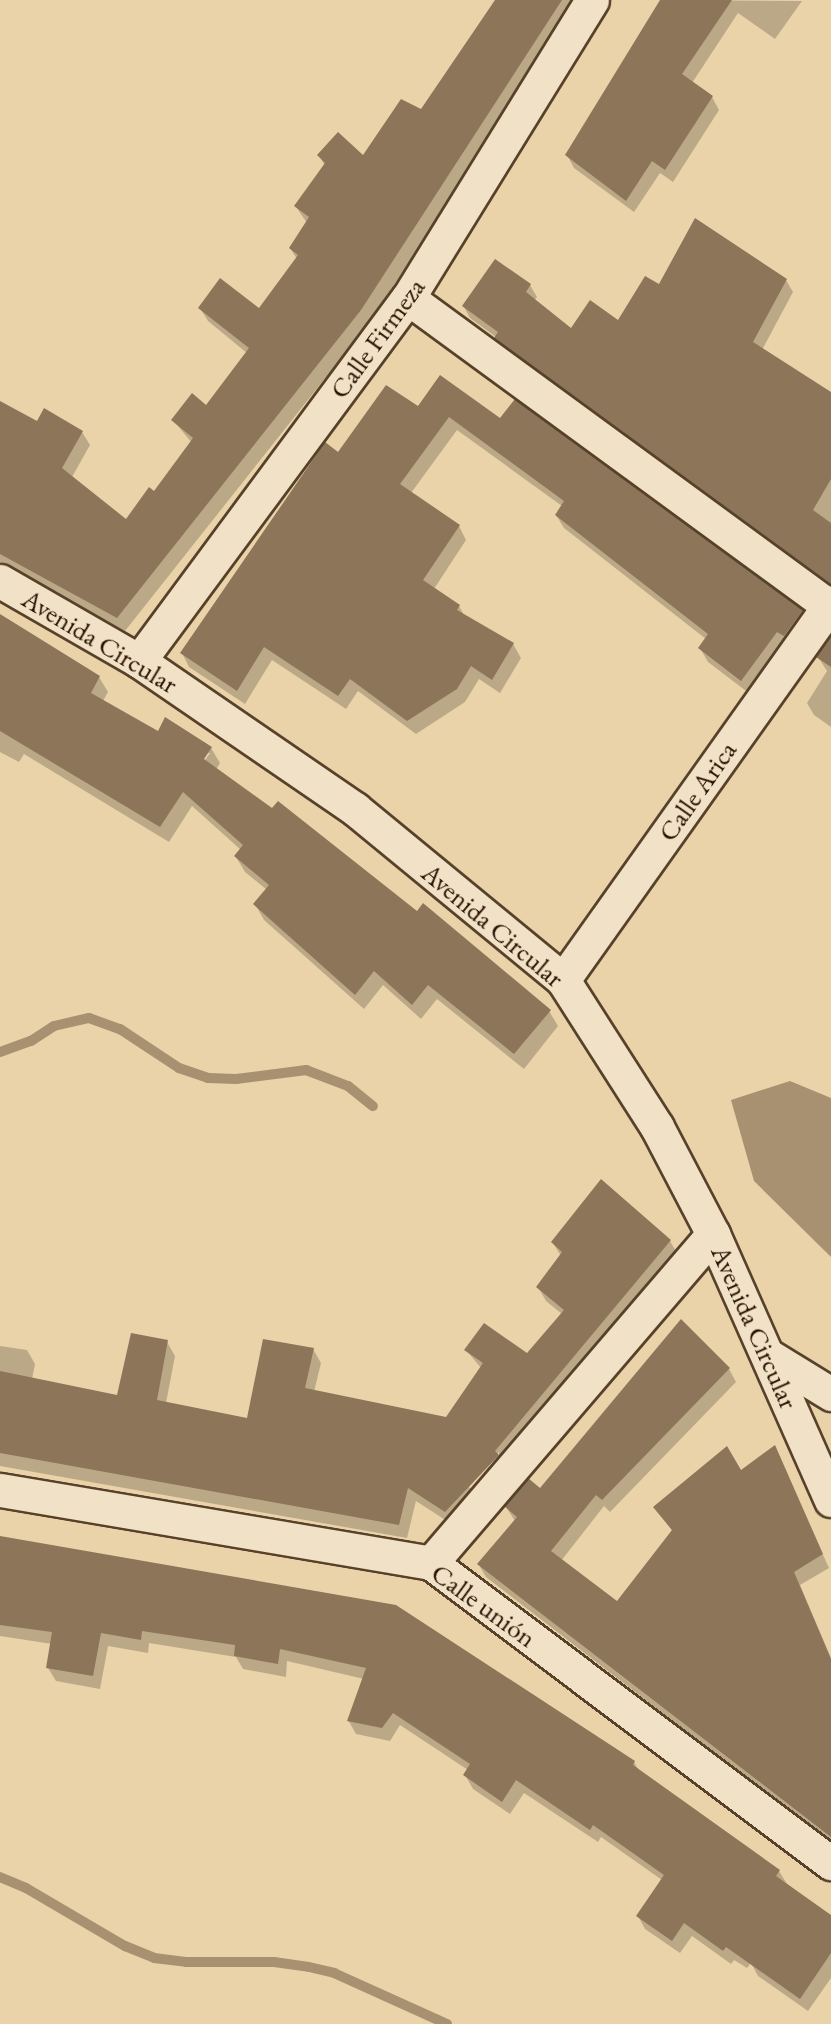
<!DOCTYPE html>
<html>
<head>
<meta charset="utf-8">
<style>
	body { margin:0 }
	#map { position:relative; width:831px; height:2024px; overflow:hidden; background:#ead3a9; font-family:"EB Garamond",serif }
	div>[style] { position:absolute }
	.water>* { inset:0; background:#a79170 }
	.shadow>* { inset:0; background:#0003 }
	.stream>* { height:10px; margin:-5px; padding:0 5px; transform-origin:5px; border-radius:5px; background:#a79170 }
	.building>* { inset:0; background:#8c7558 }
	.roads { filter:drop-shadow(2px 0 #57412a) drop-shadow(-2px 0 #57412a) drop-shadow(0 2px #57412a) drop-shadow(0 -2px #57412a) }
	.minor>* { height:33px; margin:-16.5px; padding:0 16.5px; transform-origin:16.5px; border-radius:16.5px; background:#f1e2c7 }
	.tertiary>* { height:33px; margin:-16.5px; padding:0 16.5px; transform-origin:16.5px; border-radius:16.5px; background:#f1e2c7 }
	span { translate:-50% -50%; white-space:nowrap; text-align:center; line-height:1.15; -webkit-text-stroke:4.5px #f1e2c7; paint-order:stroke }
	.street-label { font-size:27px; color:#261000 }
</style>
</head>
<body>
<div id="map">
	<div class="water">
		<i style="clip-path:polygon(790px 1081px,831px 1098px,831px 1257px,754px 1181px,731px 1100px)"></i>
	</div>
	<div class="shadow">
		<i style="clip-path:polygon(496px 0,577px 0,523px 90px,368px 324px,125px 631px,0 562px,0 403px,37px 423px,82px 432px,90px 445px,72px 477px,126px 521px,154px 493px,192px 443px,173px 420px,206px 407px,247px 353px,208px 321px,200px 308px,259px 311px,297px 259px,290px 248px,307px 223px,296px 207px,325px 166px,319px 155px,364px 158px,422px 111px)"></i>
		<i style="clip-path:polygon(662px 0,802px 1px,775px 39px,738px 13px,692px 83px,712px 97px,719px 110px,673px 182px,660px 173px,634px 212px,574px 168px,567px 155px)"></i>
		<i style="clip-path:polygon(786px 280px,793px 292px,762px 350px,831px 393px,831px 552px,817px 574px,831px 557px,831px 588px,503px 350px,496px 337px,470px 318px,464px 307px,530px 285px,537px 297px,534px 301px,571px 330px,619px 322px,659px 286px)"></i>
		<i style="clip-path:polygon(419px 408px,500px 421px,802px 611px,810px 625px,750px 694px,708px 662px,700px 648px,706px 639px,564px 528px,556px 515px,562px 506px,457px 430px,411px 493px,459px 526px,466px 540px,434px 589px,459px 606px,464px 615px,513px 644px,521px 658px,500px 693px,479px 679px,465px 702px,416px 734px,358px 691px,346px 709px,272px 660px,245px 704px,189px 667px,182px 653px,338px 454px)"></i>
		<i style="clip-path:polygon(evenodd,0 616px,99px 677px,108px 692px,103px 701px,158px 733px,211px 748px,220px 763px,216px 770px,549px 1011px,558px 1026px,524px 1069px,437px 999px,421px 1019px,383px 985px,364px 1009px,264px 920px,255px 904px,267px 890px,245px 872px,236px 857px,241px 850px,192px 806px,169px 842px,24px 754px,19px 762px,0 752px,0 616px,206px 753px,210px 753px,201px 766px,206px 753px)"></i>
		<i style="clip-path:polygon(831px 638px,831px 727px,814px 715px,807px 703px,827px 671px,818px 657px)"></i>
		<i style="clip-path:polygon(evenodd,670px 1241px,678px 1255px,453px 1525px,416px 1501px,407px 1538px,0 1466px,0 1346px,27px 1350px,35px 1364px,32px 1379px,118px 1397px,167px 1342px,175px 1356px,166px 1403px,248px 1420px,313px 1349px,321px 1363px,314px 1392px,447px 1418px,481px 1368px,466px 1350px,527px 1356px,562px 1314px,546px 1301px,538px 1287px,561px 1256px,553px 1243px,670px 1241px,499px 1452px,499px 1457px,471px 1489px,469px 1487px,499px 1452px)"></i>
		<i style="clip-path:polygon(729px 1369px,736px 1382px,610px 1512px,604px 1506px,561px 1561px,617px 1603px,673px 1532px,655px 1507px,741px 1472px,774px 1447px,829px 1568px,800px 1585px,831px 1658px,831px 1843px,486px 1577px,479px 1565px,515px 1521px,506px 1507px,541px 1490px)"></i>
		<i style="clip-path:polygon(0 1537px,634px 1762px,639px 1771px,779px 1871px,787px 1884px,831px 1917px,831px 1978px,808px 2011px,758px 1976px,751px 1963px,747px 1968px,734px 1960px,731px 1964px,692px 1936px,680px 1953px,645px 1929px,638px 1916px,662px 1880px,601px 1837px,598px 1842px,524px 1793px,510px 1814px,473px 1789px,465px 1775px,468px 1770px,400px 1725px,390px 1741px,356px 1734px,348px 1720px,364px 1679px,287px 1661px,286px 1677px,243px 1669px,236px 1657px,149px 1643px,148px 1653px,108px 1646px,100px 1689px,56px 1681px,48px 1668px,52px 1644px,0 1636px)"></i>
	</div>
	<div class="stream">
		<i style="left:0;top:1052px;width:33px;rotate:-20deg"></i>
		<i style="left:31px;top:1041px;width:27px;rotate:-33deg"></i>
		<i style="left:54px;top:1026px;width:36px;rotate:-13deg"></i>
		<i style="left:89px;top:1018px;width:33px;rotate:20deg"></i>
		<i style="left:120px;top:1029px;width:71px;rotate:33.5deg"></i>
		<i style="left:179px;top:1068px;width:31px;rotate:19deg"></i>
		<i style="left:208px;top:1078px;width:28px;rotate:2deg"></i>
		<i style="left:236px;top:1079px;width:71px;rotate:-7.3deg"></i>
		<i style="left:306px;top:1070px;width:45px;rotate:20.9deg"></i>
		<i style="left:348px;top:1086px;width:32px;rotate:39deg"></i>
		<i style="left:0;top:1877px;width:28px;rotate:23deg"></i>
		<i style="left:26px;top:1888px;width:115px;rotate:30.4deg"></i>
		<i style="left:125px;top:1946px;width:31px;rotate:22deg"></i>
		<i style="left:154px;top:1958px;width:32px;rotate:7deg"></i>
		<i style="left:186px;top:1962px;width:88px"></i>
		<i style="left:274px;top:1962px;width:35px;rotate:8deg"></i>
		<i style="left:309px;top:1967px;width:26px;rotate:13deg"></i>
		<i style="left:334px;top:1973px;width:124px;rotate:24.3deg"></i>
	</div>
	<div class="building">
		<i style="clip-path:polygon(495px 0,562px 0,361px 310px,117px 618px,0 554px,0 401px,37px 421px,44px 408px,83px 431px,62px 468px,126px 519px,149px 487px,154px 491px,193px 438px,171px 420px,192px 393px,206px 405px,249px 348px,198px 308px,220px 278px,259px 308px,298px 255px,289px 248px,309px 217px,294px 206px,325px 163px,317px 155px,338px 132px,363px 155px,401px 99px,421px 109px)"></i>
		<i style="clip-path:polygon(660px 0,732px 0,682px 74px,713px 96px,665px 170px,652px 161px,626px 201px,565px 155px)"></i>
		<i style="clip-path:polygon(695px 218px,787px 279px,753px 342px,831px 392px,831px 479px,813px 510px,831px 523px,831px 584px,494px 338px,498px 332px,462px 306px,495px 259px,531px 284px,526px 292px,571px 328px,590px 300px,618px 320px,645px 276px,659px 284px)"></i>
		<i style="clip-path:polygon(440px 375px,500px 418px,515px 399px,803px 610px,784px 636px,777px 632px,741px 681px,698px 648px,708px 634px,555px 515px,564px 501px,449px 417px,400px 484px,460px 525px,423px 580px,460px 605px,457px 610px,514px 643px,492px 680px,471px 666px,457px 689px,407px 721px,350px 679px,338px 696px,264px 647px,237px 691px,180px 653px,325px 442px,338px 452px,386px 385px,418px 406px)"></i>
		<i style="clip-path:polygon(0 614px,100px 676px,91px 693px,158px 731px,165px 717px,212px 747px,204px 759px,272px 808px,278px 801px,417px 911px,423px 903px,551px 1010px,514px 1054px,428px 985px,412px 1005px,374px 971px,355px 995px,253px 904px,269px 885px,234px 856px,243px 845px,183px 792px,160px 827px,0 731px)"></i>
		<i style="clip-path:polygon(831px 635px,831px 667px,816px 657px)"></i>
		<i style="clip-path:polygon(601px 1179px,671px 1240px,495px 1451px,499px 1455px,445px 1512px,408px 1488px,399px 1525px,0 1453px,0 1371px,117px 1395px,131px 1333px,168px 1340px,157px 1400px,247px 1418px,263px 1339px,314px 1348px,305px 1388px,446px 1417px,483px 1363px,464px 1350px,484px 1323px,527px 1353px,564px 1310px,536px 1287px,562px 1252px,551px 1242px)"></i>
		<i style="clip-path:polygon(681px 1319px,730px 1368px,602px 1500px,596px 1495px,551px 1551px,617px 1601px,672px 1530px,653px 1507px,727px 1446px,741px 1470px,775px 1445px,823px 1554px,794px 1572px,831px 1659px,831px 1837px,477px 1564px,517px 1517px,504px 1506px,528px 1478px,540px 1488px)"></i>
		<i style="clip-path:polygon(0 1536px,396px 1605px,635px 1761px,633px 1765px,780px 1870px,776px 1876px,831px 1915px,831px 1953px,800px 1999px,726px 1947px,723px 1951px,684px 1923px,672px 1941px,636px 1916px,664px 1875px,593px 1825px,590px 1830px,516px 1780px,502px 1802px,463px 1775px,470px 1764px,393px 1713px,382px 1728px,347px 1721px,366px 1668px,280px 1649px,278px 1664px,234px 1656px,235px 1645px,142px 1631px,141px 1640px,101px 1633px,93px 1676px,46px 1668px,52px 1632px,0 1625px)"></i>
	</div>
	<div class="roads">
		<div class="minor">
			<i style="left:408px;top:298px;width:522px;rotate:36.19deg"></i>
			<i style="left:139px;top:661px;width:452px;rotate:-53.5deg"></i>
			<i style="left:408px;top:298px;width:350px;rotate:-58.3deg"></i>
			<i style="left:563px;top:980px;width:463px;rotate:-54.6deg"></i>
			<i style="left:769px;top:1356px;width:73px;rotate:31.5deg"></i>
			<i style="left:0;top:1490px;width:437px;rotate:9.6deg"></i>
			<i style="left:431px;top:1563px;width:500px;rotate:36.9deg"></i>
			<i style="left:431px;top:1563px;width:433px;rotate:-49.4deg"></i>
		</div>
		<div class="tertiary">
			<i style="left:0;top:581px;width:160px;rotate:29.9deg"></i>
			<i style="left:139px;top:661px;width:262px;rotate:34.4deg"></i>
			<i style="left:355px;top:809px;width:269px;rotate:39.4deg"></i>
			<i style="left:563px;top:980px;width:174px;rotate:57.4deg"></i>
			<i style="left:657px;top:1127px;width:121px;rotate:62.4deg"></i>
			<i style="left:713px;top:1234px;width:291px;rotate:66.1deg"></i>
		</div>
	</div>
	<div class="street-label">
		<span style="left:377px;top:338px;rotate:-54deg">Calle Firmeza</span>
		<span style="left:100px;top:641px;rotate:31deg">Avenida Circular</span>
		<span style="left:697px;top:791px;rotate:-55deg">Calle Arica</span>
		<span style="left:493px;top:925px;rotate:40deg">Avenida Circular</span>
		<span style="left:755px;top:1327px;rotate:66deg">Avenida Circular</span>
		<span style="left:484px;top:1605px;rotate:36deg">Calle unión</span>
	</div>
</div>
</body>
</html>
